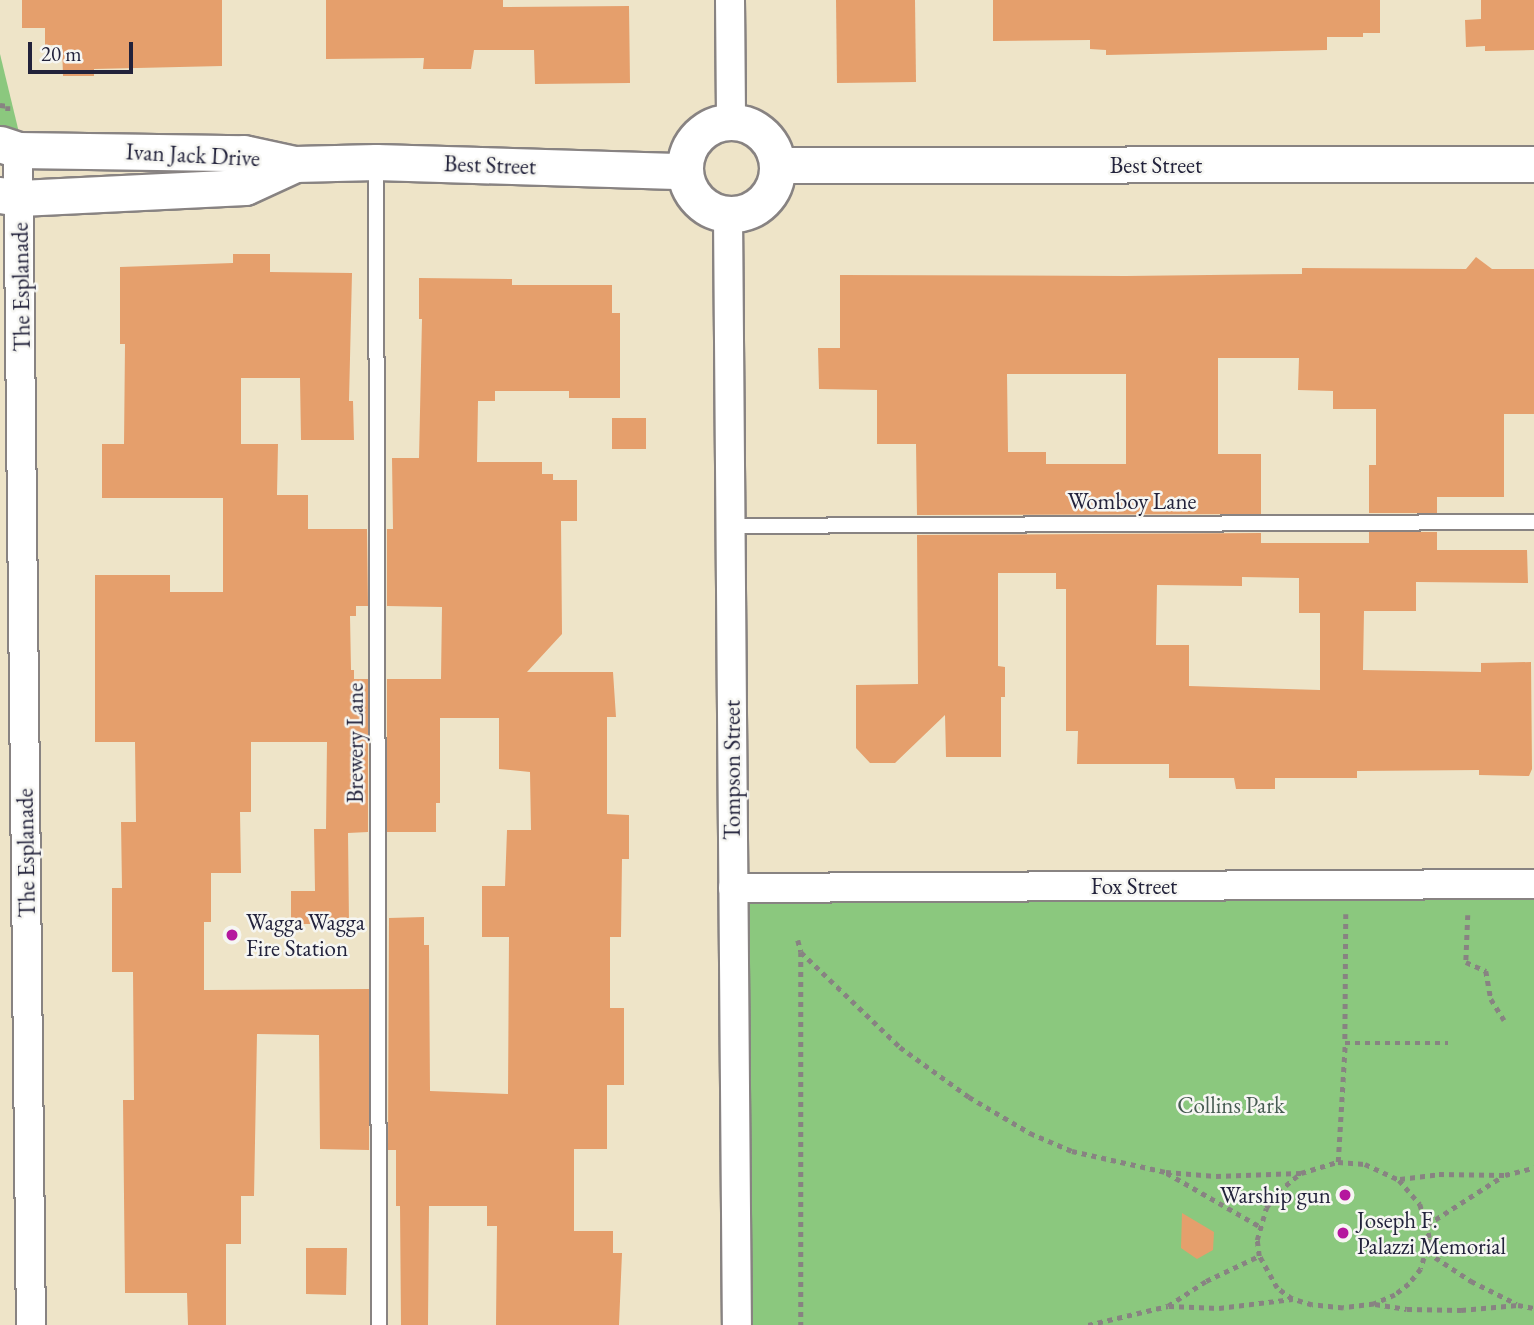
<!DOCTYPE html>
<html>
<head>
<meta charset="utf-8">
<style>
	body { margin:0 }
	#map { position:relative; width:1534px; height:1325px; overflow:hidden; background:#eee4c8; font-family:"EB Garamond",serif }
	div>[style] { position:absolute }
	.green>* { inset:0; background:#8bc87e }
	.building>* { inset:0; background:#e59f6c }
	.path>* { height:4.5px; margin-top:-2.25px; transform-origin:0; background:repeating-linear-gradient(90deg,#888382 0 5px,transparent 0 10px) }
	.roads { filter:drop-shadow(2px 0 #888382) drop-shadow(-2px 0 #888382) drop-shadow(0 2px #888382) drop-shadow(0 -2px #888382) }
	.service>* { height:14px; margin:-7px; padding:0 7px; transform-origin:7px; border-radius:7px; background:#fff }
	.minor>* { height:28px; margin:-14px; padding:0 14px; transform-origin:14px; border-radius:14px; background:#fff }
	.tertiary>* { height:35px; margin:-17.5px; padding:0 17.5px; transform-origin:17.5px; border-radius:17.5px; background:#fff }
	.tertiary>.ring { margin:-17.5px; padding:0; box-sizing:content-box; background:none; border:35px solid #fff; border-radius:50% }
	.dots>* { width:19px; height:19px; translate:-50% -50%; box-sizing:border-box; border:4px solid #f6f6f2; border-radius:50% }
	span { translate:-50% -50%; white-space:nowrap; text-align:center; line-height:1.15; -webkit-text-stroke:5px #f6f6f2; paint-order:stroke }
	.street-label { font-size:23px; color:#22223b }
	.poi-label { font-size:23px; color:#22223b }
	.left { translate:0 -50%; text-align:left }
	.right { translate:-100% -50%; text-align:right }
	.park-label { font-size:23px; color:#475c52 }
	.scale { position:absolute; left:28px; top:42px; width:105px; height:32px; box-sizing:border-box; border:4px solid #22223b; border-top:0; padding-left:9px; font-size:21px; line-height:24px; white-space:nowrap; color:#22223b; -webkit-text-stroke:5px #f6f6f2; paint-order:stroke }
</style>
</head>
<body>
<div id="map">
	<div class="green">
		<i style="clip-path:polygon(0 54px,22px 145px,0 139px)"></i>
		<i style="clip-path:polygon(1534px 884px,1534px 1325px,737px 1325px,733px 888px)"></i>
	</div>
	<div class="building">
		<i style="clip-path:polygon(22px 0,222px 0,222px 66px,94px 69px,94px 76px,63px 76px,62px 45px,45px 45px,45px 28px,22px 28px)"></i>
		<i style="clip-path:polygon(326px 0,503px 0,503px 7px,629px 6px,630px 83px,535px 84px,534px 50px,474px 50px,471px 69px,423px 69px,424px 58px,326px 59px)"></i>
		<i style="clip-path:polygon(836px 0,915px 0,916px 82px,837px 83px)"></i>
		<i style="clip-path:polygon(993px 0,1380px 0,1380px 33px,1363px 33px,1363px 37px,1327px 37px,1327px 50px,1106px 55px,1106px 50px,1090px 49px,1090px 40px,993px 41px)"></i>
		<i style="clip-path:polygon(1481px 0,1534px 0,1534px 50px,1485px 51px,1485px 46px,1466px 47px,1465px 20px,1481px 19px)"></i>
		<i style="clip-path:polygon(233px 254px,270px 254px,270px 272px,352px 273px,349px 401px,353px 401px,354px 440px,301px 440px,300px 378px,241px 378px,241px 444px,278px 444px,277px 495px,308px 495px,308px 529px,367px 529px,368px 606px,356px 606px,356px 616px,350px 616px,351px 670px,354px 670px,354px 679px,368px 679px,368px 832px,348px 833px,349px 924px,291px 924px,291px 891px,315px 891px,314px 829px,326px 829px,327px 742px,251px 742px,251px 812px,240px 812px,241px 873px,211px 873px,211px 922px,204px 922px,204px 990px,369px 989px,369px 1150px,320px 1149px,319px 1035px,257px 1034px,254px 1196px,241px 1196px,241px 1244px,226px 1244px,226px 1325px,188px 1325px,187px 1293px,125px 1293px,123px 1100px,134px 1100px,133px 972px,112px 972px,112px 888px,122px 888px,121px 822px,136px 822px,135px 742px,95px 742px,95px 575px,170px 575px,170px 592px,223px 592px,223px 498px,102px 498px,102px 444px,124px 444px,125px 344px,120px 344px,120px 267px,233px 263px)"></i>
		<i style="clip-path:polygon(evenodd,1476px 257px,1492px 269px,1534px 269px,1534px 414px,1504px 414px,1504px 497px,1437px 497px,1437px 513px,1369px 513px,1369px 465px,1376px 465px,1376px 409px,1333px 409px,1333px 391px,1298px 390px,1299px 358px,1218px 358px,1218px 454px,1261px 454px,1261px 514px,917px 515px,916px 444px,877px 444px,877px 390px,819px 389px,818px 348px,840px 348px,840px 275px,1126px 276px,1302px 274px,1302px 268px,1466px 269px,1476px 257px,1007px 374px,1126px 374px,1126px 464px,1046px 464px,1046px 452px,1008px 452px,1007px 374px)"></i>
		<i style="clip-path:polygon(419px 278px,512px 279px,512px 285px,612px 285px,612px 313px,620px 313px,620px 398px,569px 398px,569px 391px,495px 391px,495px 401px,478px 401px,477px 462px,542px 462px,542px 474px,553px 474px,553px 480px,577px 480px,577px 521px,561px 521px,562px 634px,527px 672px,613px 672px,616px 717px,607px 717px,607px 814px,629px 815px,629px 859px,622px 859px,621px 937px,610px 937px,610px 1008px,624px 1008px,624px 1085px,607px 1085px,607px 1149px,574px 1149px,574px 1231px,613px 1231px,613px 1253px,622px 1253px,619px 1325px,496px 1325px,497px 1226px,487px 1226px,487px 1206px,429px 1206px,428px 1325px,401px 1325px,400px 1206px,396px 1206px,396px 1150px,388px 1150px,389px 918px,424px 917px,424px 945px,429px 945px,430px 1091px,508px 1094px,509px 937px,482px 937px,482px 886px,505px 886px,507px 830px,531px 830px,530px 772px,499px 769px,499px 718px,440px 718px,440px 803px,436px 803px,436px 832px,387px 832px,387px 679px,441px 679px,442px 607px,387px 606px,387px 529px,393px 529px,392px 458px,419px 458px,422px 319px,419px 319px)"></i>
		<i style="clip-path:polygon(612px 418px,646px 418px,646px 449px,612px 449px)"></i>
		<i style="clip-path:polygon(evenodd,1369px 532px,1437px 532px,1437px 550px,1527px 550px,1528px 583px,1416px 582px,1416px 611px,1364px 611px,1363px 670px,1481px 672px,1481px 663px,1531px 662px,1532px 769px,1529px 776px,1479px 775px,1479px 770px,1357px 771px,1357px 778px,1275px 778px,1275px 789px,1236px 789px,1234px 778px,1169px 778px,1169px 764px,1077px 764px,1078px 731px,1066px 731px,1066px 589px,1056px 589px,1056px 573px,998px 573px,998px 666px,1005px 667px,1005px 697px,1001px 697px,1001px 757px,946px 757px,945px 715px,895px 763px,870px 763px,856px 748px,856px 685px,918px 684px,917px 535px,1261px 533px,1261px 543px,1369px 543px,1369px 532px,1242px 577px,1299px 578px,1299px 613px,1320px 613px,1320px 690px,1189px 686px,1189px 645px,1156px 645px,1157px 585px,1242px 586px,1242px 577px)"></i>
		<i style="clip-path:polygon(1182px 1213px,1214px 1232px,1213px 1250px,1197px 1259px,1181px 1248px)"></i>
		<i style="clip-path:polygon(306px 1248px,347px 1248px,346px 1295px,306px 1294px)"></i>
	</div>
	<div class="path">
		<i style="left:0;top:105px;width:8px;rotate:7deg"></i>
		<i style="left:8px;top:106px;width:5px;rotate:90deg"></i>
		<i style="left:1346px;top:914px;width:129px;rotate:90.4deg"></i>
		<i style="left:1345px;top:1043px;width:103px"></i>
		<i style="left:1468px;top:915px;width:47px;rotate:92.4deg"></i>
		<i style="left:1466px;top:962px;width:22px;rotate:24deg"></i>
		<i style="left:1486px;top:971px;width:28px;rotate:80deg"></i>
		<i style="left:1491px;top:999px;width:25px;rotate:58deg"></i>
		<i style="left:798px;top:940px;width:12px;rotate:76deg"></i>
		<i style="left:801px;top:952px;width:373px;rotate:90deg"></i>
		<i style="left:801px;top:952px;width:137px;rotate:43.8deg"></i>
		<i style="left:900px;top:1047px;width:85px;rotate:35.9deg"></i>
		<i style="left:969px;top:1097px;width:71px;rotate:30.5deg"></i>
		<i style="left:1030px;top:1133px;width:46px;rotate:23.2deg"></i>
		<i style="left:1072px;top:1151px;width:96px;rotate:12.6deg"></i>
		<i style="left:1166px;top:1172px;width:50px;rotate:4.6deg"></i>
		<i style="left:1216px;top:1176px;width:85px;rotate:-2deg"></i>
		<i style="left:1338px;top:1162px;width:27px;rotate:4deg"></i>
		<i style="left:1365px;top:1164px;width:38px;rotate:25deg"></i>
		<i style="left:1399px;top:1180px;width:32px;rotate:49deg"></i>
		<i style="left:1420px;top:1204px;width:36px;rotate:74deg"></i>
		<i style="left:1430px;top:1239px;width:31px;rotate:107deg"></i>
		<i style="left:1421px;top:1269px;width:19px;rotate:129deg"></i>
		<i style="left:1409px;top:1284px;width:18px;rotate:142deg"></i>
		<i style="left:1395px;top:1295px;width:23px;rotate:157deg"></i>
		<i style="left:1374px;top:1304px;width:31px;rotate:173deg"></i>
		<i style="left:1343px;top:1308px;width:31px;rotate:-174deg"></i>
		<i style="left:1312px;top:1305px;width:21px;rotate:-163deg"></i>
		<i style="left:1292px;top:1299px;width:19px;rotate:-144deg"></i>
		<i style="left:1277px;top:1288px;width:37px;rotate:-119deg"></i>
		<i style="left:1259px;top:1256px;width:16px;rotate:-97deg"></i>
		<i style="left:1257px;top:1240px;width:33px;rotate:-74deg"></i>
		<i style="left:1266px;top:1208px;width:20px;rotate:-53deg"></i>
		<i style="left:1278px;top:1192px;width:30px;rotate:-40deg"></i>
		<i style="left:1301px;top:1173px;width:39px;rotate:-17deg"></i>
		<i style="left:1338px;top:1162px;width:119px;rotate:-86.6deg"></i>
		<i style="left:1167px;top:1173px;width:106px;rotate:29.9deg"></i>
		<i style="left:1400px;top:1179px;width:39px;rotate:-7deg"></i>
		<i style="left:1439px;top:1174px;width:66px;rotate:0.9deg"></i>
		<i style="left:1505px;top:1175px;width:30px;rotate:-14deg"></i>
		<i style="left:1427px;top:1225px;width:90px;rotate:-32.8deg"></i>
		<i style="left:1427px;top:1252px;width:53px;rotate:33.4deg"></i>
		<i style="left:1471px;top:1281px;width:51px;rotate:26.6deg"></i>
		<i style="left:1375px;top:1304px;width:32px;rotate:9deg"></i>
		<i style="left:1407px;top:1309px;width:54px;rotate:1.1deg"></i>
		<i style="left:1461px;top:1310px;width:57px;rotate:-5deg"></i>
		<i style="left:1518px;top:1305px;width:16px;rotate:11deg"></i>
		<i style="left:1169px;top:1306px;width:50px;rotate:2.3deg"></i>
		<i style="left:1219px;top:1308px;width:74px;rotate:-7deg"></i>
		<i style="left:1088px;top:1325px;width:82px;rotate:-13.4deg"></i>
		<i style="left:1168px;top:1306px;width:45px;rotate:-33.3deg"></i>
		<i style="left:1206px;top:1281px;width:59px;rotate:-25.3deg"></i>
	</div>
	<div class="roads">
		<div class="service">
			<i style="left:376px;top:162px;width:1163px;rotate:89.85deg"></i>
			<i style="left:730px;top:526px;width:804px;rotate:-0.29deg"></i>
		</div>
		<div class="minor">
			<i style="left:730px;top:0;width:121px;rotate:89.5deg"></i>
			<i style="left:18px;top:150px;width:1175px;rotate:89.37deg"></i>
			<i style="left:728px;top:215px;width:1110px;rotate:89.54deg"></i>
			<i style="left:733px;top:888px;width:801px;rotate:-0.29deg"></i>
		</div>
		<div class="tertiary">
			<i class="ring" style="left:685px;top:122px;width:57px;height:57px"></i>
			<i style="left:0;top:144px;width:19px;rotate:18deg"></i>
			<i style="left:18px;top:150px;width:226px;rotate:0.8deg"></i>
			<i style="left:244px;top:153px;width:52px;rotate:12.2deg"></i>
			<i style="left:295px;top:164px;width:81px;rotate:-1.4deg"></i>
			<i style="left:376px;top:162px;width:308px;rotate:1.7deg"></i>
			<i style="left:777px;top:165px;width:757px;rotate:-0.08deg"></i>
			<i style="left:0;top:195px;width:20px;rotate:9deg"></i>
			<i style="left:20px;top:198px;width:225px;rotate:-2.8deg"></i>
			<i style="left:245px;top:187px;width:55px;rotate:-24.7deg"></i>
		</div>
	</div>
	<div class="dots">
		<i style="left:232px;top:935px;background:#b5179e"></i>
		<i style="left:1345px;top:1195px;background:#b5179e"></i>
		<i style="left:1343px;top:1233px;background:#b5179e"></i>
	</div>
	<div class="street-label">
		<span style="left:193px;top:155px;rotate:3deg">Ivan Jack Drive</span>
		<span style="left:490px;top:165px;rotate:2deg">Best Street</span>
		<span style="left:1156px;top:165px">Best Street</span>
		<span style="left:21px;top:287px;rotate:-91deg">The Esplanade</span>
		<span style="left:1132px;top:501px">Womboy Lane</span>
		<span style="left:355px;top:743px;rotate:-90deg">Brewery Lane</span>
		<span style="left:732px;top:770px;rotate:-90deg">Tompson Street</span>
		<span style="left:26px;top:853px;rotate:-91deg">The Esplanade</span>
		<span style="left:1134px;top:886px">Fox Street</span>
	</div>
	<div class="poi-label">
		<span class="left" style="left:246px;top:935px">Wagga Wagga<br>Fire Station</span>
		<span class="right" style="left:1331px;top:1195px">Warship gun</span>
		<span class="left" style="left:1357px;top:1233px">Joseph F.<br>Palazzi Memorial</span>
	</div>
	<div class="park-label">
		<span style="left:1231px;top:1105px">Collins Park</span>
	</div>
	<div class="scale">20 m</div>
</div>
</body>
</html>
